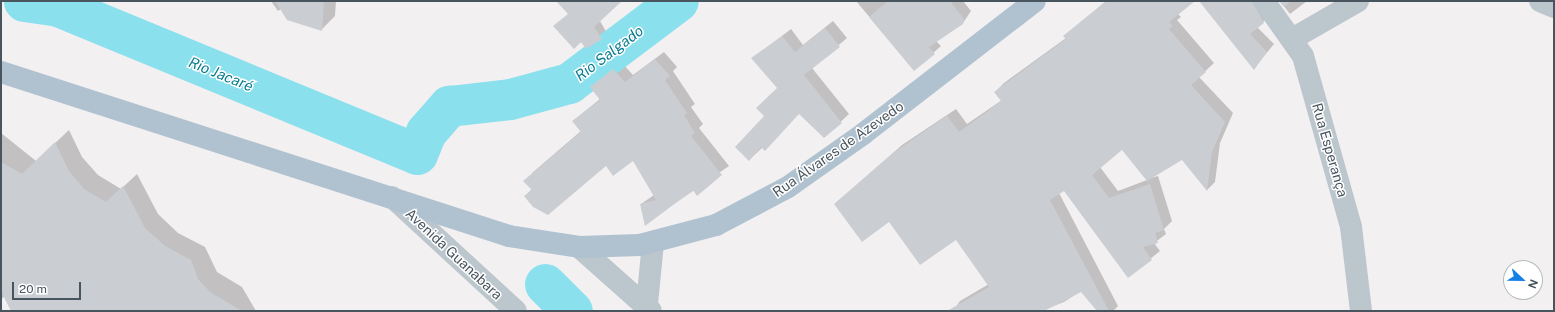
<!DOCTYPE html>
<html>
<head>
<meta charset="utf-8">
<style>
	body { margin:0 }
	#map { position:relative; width:1555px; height:312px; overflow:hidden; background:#f3f0f1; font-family:"Public Sans",sans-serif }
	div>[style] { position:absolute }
	.shadow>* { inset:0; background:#0003 }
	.river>* { height:41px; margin:-20.5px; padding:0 20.5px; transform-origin:20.5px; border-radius:20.5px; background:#8be0ee }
	.building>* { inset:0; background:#caced3 }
	.minor>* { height:22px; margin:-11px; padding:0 11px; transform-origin:11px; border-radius:11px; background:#bcc6cd }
	.major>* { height:22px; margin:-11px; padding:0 11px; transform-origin:11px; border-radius:11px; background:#b0c2cf }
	span { translate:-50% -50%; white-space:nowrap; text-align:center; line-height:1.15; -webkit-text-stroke:3px #fff; paint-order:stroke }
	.street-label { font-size:14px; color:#48555e }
	.water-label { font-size:15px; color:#0b7d90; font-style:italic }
	.frame { position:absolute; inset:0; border:2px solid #48555e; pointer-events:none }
	.north { position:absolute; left:1503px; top:260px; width:40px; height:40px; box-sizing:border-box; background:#fff; border:1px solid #b6bbbf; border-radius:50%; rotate:112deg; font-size:11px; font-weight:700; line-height:16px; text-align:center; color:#48555e }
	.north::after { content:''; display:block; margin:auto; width:14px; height:18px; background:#157fe8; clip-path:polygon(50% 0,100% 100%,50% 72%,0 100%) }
	.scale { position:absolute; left:12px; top:282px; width:69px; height:18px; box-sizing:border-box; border:2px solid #48555e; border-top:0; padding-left:5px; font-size:12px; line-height:14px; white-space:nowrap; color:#48555e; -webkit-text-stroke:3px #fff; paint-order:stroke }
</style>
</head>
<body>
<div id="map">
	<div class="shadow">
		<i style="clip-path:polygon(271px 1px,336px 1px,335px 16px,321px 30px,281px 9px,278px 11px)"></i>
		<i style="clip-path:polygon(561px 1px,618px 1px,600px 21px,607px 33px,601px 39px,569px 13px)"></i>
		<i style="clip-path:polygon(856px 1px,963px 1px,971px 11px,963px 23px,936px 41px,941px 46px,914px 70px)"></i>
		<i style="clip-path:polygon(evenodd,1106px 1px,1194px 1px,1178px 14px,1181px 17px,1177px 20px,1214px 63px,1199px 77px,1233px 113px,1220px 143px,1215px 182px,1207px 190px,1182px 158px,1151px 178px,1158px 176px,1172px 221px,1164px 229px,1166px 234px,1154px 243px,1160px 251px,1128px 277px,1064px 190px,1059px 193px,1118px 306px,1113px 311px,1098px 311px,1081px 291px,1064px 302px,1040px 311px,953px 311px,960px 301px,989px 284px,956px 238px,835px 204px,902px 145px,956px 109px,967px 124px,1002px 100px,995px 92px,1004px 83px,1066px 38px,1106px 1px,1122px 148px,1147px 180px,1118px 191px,1100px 167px,1122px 148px)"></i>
		<i style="clip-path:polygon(1201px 1px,1261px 1px,1271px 15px,1257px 27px,1274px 44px,1254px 68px)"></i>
		<i style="clip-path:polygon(1280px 1px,1307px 1px,1290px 14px)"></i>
		<i style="clip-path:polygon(833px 21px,847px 38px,812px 68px,849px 114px,824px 137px,799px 113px,749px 160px,778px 88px,753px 58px,791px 29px,803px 45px)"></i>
		<i style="clip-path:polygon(664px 52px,677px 67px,673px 71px,695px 104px,691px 107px,703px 124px,699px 128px,729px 166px,645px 224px,641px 204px,654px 195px,634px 159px,606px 165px,525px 196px,532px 189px,532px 173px,581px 131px,573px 121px,600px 99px,592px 87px,621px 62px,633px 75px)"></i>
		<i style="clip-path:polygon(69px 130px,82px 157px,98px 175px,121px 189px,137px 174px,158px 214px,178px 233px,205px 247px,217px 272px,242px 287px,256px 311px,15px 311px,5px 296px,1px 299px,1px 133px,36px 161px)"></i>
	</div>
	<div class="river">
		<i style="left:24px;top:1px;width:34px;rotate:8deg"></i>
		<i style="left:58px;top:6px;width:388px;rotate:22.4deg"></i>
		<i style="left:417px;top:154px;width:24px;rotate:-68deg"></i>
		<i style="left:426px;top:132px;width:35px;rotate:-49deg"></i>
		<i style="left:449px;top:106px;width:61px;rotate:-6.5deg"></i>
		<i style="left:510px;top:99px;width:61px;rotate:-15.2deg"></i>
		<i style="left:569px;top:83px;width:136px;rotate:-37deg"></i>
		<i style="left:545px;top:284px;width:38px;rotate:45deg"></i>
	</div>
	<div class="building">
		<i style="clip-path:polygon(275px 1px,324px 1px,322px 31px,287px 20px)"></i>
		<i style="clip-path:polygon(556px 1px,622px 1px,594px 27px,602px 39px,586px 49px,581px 42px,574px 49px,553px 26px,568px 14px)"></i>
		<i style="clip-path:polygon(888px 1px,950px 1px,964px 19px,963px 24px,929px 47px,935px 54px,914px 71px,869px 17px)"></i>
		<i style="clip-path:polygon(1106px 1px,1195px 1px,1169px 22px,1173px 26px,1169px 29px,1206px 72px,1191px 85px,1225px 122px,1212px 152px,1207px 191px,1182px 160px,1147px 181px,1122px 150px,1092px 175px,1109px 198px,1150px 184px,1164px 230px,1155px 233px,1158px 243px,1143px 247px,1152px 260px,1128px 278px,1064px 191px,1050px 200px,1109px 311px,1097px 311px,1081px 292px,1044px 311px,947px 311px,989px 287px,956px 240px,920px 265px,889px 222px,862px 242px,834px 204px,893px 153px,947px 116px,959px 132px,980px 117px,1001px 101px,994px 92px,1066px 39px,1063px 36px)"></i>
		<i style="clip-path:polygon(1199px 1px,1252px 1px,1264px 23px,1250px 34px,1267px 52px,1254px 70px)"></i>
		<i style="clip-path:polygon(1279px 1px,1291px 1px,1284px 7px)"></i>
		<i style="clip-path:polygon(825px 28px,840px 47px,804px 75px,842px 123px,824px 138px,799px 114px,765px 151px,761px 147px,749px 161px,735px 147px,764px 116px,756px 108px,777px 88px,751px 58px,782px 36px,795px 52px)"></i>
		<i style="clip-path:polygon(655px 59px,670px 76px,665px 80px,687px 113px,684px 115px,695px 133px,691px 136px,722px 175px,697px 196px,693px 190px,645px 226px,640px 204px,656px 200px,633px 161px,613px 176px,606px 166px,548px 215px,533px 207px,524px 196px,532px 190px,523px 181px,581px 132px,572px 121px,600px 100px,590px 87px,613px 69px,625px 82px)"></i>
		<i style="clip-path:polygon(55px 142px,69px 171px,84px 189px,106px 202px,123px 186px,145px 228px,165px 246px,191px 260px,198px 279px,210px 292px,242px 311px,11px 311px,1px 291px,1px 162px,22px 174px)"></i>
	</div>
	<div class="minor">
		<i style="left:1264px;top:1px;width:67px;rotate:54.7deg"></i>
		<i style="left:1303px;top:56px;width:178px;rotate:74.3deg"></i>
		<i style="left:1351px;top:227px;width:85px;rotate:83.2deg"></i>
		<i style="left:1540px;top:1px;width:15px;rotate:23deg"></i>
		<i style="left:1292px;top:39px;width:76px;rotate:-29.9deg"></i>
		<i style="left:392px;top:197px;width:168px;rotate:42.6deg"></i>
		<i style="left:579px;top:247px;width:96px;rotate:41.6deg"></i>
		<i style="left:647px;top:304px;width:61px;rotate:-84.4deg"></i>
	</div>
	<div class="major">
		<i style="left:1px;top:72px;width:534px;rotate:17.89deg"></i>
		<i style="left:509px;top:236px;width:71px;rotate:8.9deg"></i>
		<i style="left:579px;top:247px;width:61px;rotate:-1.9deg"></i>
		<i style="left:640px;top:245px;width:79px;rotate:-14.7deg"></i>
		<i style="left:716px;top:225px;width:81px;rotate:-27.8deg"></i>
		<i style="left:788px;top:187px;width:92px;rotate:-35.2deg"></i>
		<i style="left:863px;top:134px;width:217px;rotate:-37.7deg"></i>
	</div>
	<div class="street-label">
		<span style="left:838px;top:149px;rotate:-35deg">Rua Álvares de Azevedo</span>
		<span style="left:1330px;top:150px;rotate:74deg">Rua Esperança</span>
		<span style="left:454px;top:254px;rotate:43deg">Avenida Guanabara</span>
	</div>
	<div class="water-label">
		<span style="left:609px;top:53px;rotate:-37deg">Rio Salgado</span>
		<span style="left:221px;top:74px;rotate:22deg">Rio Jacaré</span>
	</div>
	<div class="frame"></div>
	<div class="north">N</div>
	<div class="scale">20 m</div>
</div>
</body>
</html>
